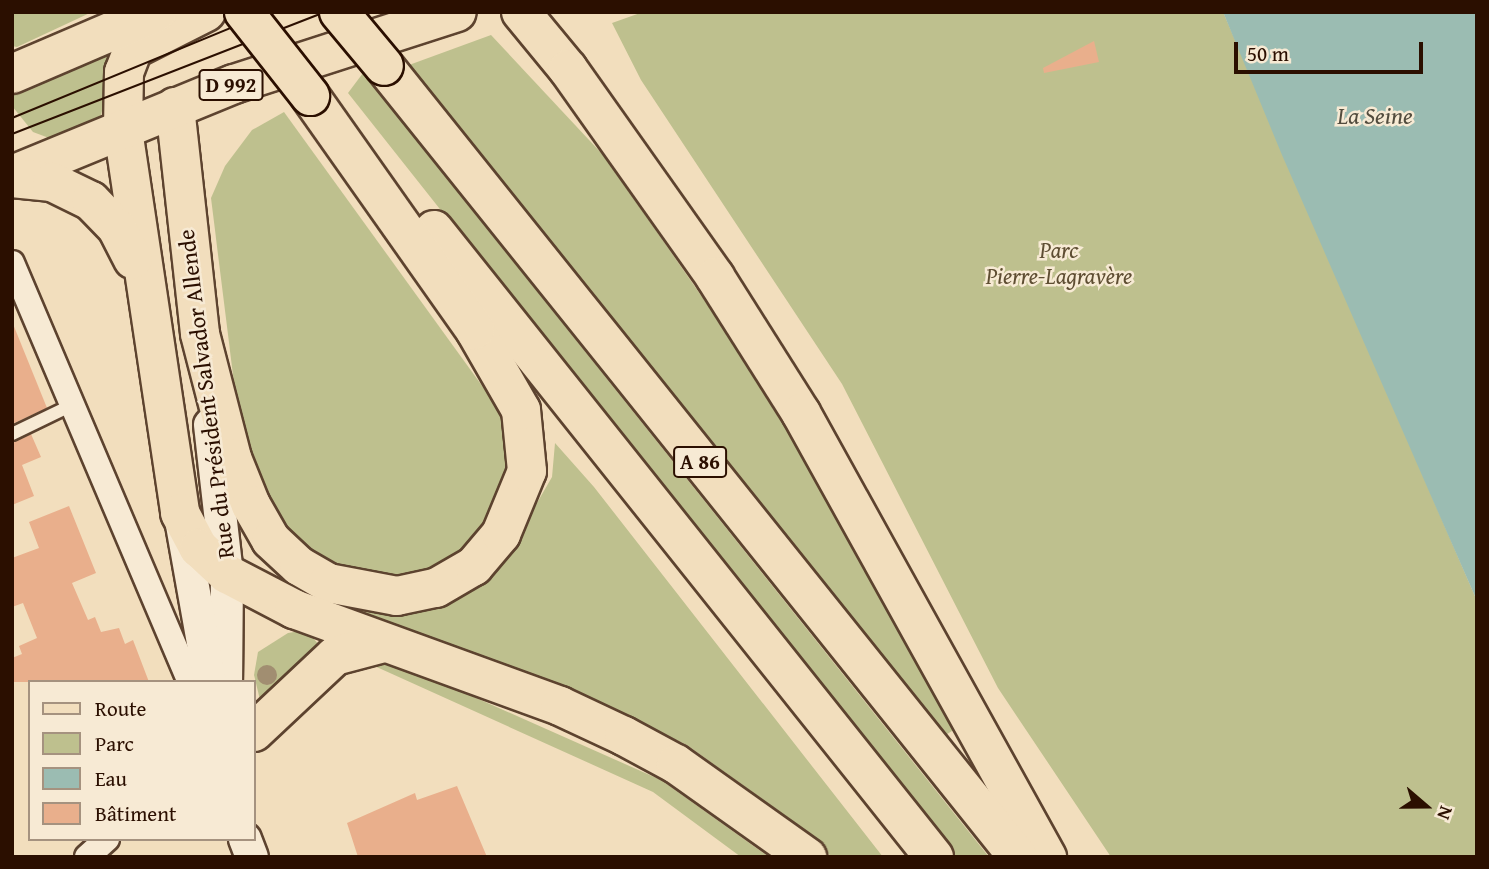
<!DOCTYPE html>
<html>
<head>
<meta charset="utf-8">
<style>
	body { margin:0 }
	#map { position:relative; width:1489px; height:869px; overflow:hidden; background:#f2debd; font-family:"Gentium Book Plus",serif }
	div>[style] { position:absolute }
	.green>* { inset:0; background:#bec08e }
	.water>* { inset:0; background:#9bbcb2 }
	.building>* { inset:0; background:#e9af8c }
	.roads { filter:drop-shadow(2px 0 #5d432f) drop-shadow(-2px 0 #5d432f) drop-shadow(0 2px #5d432f) drop-shadow(0 -2px #5d432f) }
	.service>* { height:12px; margin:-6px; padding:0 6px; transform-origin:6px; border-radius:6px; background:#f7ead4 }
	.minor>* { height:24px; margin:-12px; padding:0 12px; transform-origin:12px; border-radius:12px; background:#f7ead4 }
	.tertiary>* { height:32px; margin:-16px; padding:0 16px; transform-origin:16px; border-radius:16px; background:#f7ead4 }
	.primary>* { height:38px; margin:-19px; padding:0 19px; transform-origin:19px; border-radius:19px; background:#f2debd }
	.motorway>* { height:38px; margin:-19px; padding:0 19px; transform-origin:19px; border-radius:19px; background:#f2debd }
	.tram>* { height:2px; margin:-1px; padding:0 1px; transform-origin:1px; border-radius:1px; background:#2b0f00 }
	.bridges { filter:drop-shadow(2px 0 #2b0f00) drop-shadow(-2px 0 #2b0f00) drop-shadow(0 2px #2b0f00) drop-shadow(0 -2px #2b0f00) }
	.motorway-bridge>* { height:38px; margin:-19px; padding:0 19px; transform-origin:19px; border-radius:19px; background:#f2debd }
	.trees>* { width:20px; height:20px; margin:-10px; border-radius:50%; background:#a18e71 }
	span { translate:-50% -50%; white-space:nowrap; text-align:center; line-height:1.15; -webkit-text-stroke:5px #f7ead4; paint-order:stroke }
	.shield-label span { padding:2px 5px; background:#f7ead4; border:2px solid; border-radius:5px; -webkit-text-stroke-width:0 }
	.shield-label { font-size:21px; color:#2b0f00; font-weight:700 }
	.park-label { font-size:23px; color:#5e4d32; font-style:italic }
	.street-label { font-size:23px; color:#2b0f00 }
	.water-label { font-size:24px; color:#524c3e; font-style:italic }
	.frame { position:absolute; inset:0; border:14px solid #2b0f00; pointer-events:none }
	.legend { position:absolute; left:28px; top:680px; width:228px; height:161px; box-sizing:border-box; background:#f7ead4; border:2px solid #a5927f; margin:0; padding:9px 12px; list-style:none; font-size:21px; color:#2b0f00 }
	.legend li { display:flex; align-items:center; gap:14px; height:35px }
	.legend b { width:35px; border:2px solid #a5927f }
	.north { position:absolute; left:1391px; top:771px; width:70px; height:70px; -webkit-text-stroke:5px #f7ead4; paint-order:stroke; rotate:110deg; font-size:19px; font-weight:700; line-height:28px; text-align:center; color:#2b0f00 }
	.north::after { content:''; display:block; margin:auto; width:24px; height:32px; background:#2b0f00; clip-path:polygon(50% 0,100% 100%,50% 72%,0 100%) }
	.scale { position:absolute; left:1234px; top:42px; width:189px; height:32px; box-sizing:border-box; border:4px solid #2b0f00; border-top:0; padding-left:9px; font-size:21px; line-height:24px; white-space:nowrap; color:#2b0f00; -webkit-text-stroke:5px #f7ead4; paint-order:stroke }
</style>
</head>
<body>
<div id="map">
	<div class="green">
		<i style="clip-path:polygon(12px 12px,92px 12px,17px 47px,12px 46px)"></i>
		<i style="clip-path:polygon(643px 12px,1223px 12px,1477px 601px,1477px 857px,1111px 857px,998px 688px,842px 384px,641px 80px,612px 23px)"></i>
		<i style="clip-path:polygon(491px 35px,604px 156px,794px 429px,955px 729px,938px 740px,409px 65px)"></i>
		<i style="clip-path:polygon(115px 44px,101px 116px,49px 138px,33px 132px,12px 106px,12px 86px)"></i>
		<i style="clip-path:polygon(363px 73px,424px 150px,989px 857px,953px 857px,348px 93px)"></i>
		<i style="clip-path:polygon(284px 112px,501px 412px,510px 452px,505px 488px,479px 535px,446px 565px,390px 583px,339px 570px,290px 541px,261px 496px,237px 407px,211px 198px,225px 166px,252px 130px)"></i>
		<i style="clip-path:polygon(555px 443px,594px 487px,883px 857px,832px 857px,790px 819px,687px 745px,609px 708px,322px 604px,323px 597px,376px 609px,512px 546px,552px 477px)"></i>
		<i style="clip-path:polygon(306px 630px,320px 646px,261px 704px,254px 675px,258px 652px,288px 633px)"></i>
		<i style="clip-path:polygon(393px 661px,661px 780px,769px 857px,741px 857px,653px 792px,370px 664px)"></i>
	</div>
	<div class="water">
		<i style="clip-path:polygon(1223px 12px,1477px 12px,1477px 601px,1282px 155px)"></i>
	</div>
	<div class="building">
		<i style="clip-path:polygon(1094px 41px,1099px 62px,1044px 73px,1043px 68px)"></i>
		<i style="clip-path:polygon(13px 324px,47px 408px,12px 424px,12px 324px)"></i>
		<i style="clip-path:polygon(31px 434px,41px 457px,22px 465px,34px 496px,12px 505px,12px 443px)"></i>
		<i style="clip-path:polygon(69px 506px,96px 573px,72px 583px,88px 620px,95px 617px,101px 632px,119px 628px,125px 644px,133px 640px,149px 682px,12px 682px,12px 658px,22px 654px,19px 646px,37px 638px,23px 603px,12px 607px,12px 558px,39px 548px,29px 522px)"></i>
		<i style="clip-path:polygon(457px 786px,487px 857px,358px 857px,347px 823px,415px 793px,417px 800px)"></i>
	</div>
	<div class="roads">
		<div class="service">
			<i style="left:12px;top:434px;width:67px;rotate:-25.8deg"></i>
		</div>
		<div class="minor">
			<i style="left:12px;top:263px;width:455px;rotate:67deg"></i>
			<i style="left:87px;top:857px;width:27px;rotate:-42deg"></i>
		</div>
		<div class="tertiary">
			<i style="left:210px;top:425px;width:150px;rotate:83.5deg"></i>
			<i style="left:227px;top:574px;width:108px;rotate:90.5deg"></i>
			<i style="left:182px;top:525px;width:159px;rotate:79.9deg"></i>
			<i style="left:245px;top:839px;width:19px;rotate:69deg"></i>
		</div>
		<div class="primary">
			<i style="left:206px;top:12px;width:82px;rotate:153.1deg"></i>
			<i style="left:133px;top:49px;width:25px;rotate:111deg"></i>
			<i style="left:124px;top:72px;width:58px;rotate:91deg"></i>
			<i style="left:123px;top:130px;width:387px;rotate:81.5deg"></i>
			<i style="left:180px;top:513px;width:40px;rotate:62deg"></i>
			<i style="left:199px;top:548px;width:38px;rotate:43deg"></i>
			<i style="left:12px;top:74px;width:158px;rotate:-23.2deg"></i>
			<i style="left:175px;top:107px;width:228px;rotate:83.7deg"></i>
			<i style="left:12px;top:175px;width:240px;rotate:-22.3deg"></i>
			<i style="left:234px;top:84px;width:234px;rotate:-17.9deg"></i>
			<i style="left:12px;top:178px;width:40px;rotate:5.7deg"></i>
			<i style="left:52px;top:182px;width:43px;rotate:26deg"></i>
			<i style="left:91px;top:201px;width:37px;rotate:46deg"></i>
			<i style="left:117px;top:228px;width:35px;rotate:63deg"></i>
		</div>
		<div class="motorway">
			<i style="left:521px;top:12px;width:74px;rotate:50.5deg"></i>
			<i style="left:568px;top:69px;width:255px;rotate:54.7deg"></i>
			<i style="left:715px;top:277px;width:161px;rotate:57.7deg"></i>
			<i style="left:801px;top:413px;width:508px;rotate:61.01deg"></i>
			<i style="left:384px;top:66px;width:1014px;rotate:51.29deg"></i>
			<i style="left:434px;top:230px;width:802px;rotate:51.43deg"></i>
			<i style="left:200px;top:334px;width:128px;rotate:75.5deg"></i>
			<i style="left:232px;top:458px;width:51px;rotate:68deg"></i>
			<i style="left:251px;top:505px;width:40px;rotate:60.3deg"></i>
			<i style="left:271px;top:540px;width:38px;rotate:43deg"></i>
			<i style="left:299px;top:566px;width:34px;rotate:30deg"></i>
			<i style="left:328px;top:583px;width:70px;rotate:10.7deg"></i>
			<i style="left:397px;top:596px;width:40px;rotate:-12deg"></i>
			<i style="left:436px;top:588px;width:44px;rotate:-30.1deg"></i>
			<i style="left:474px;top:566px;width:42px;rotate:-49.8deg"></i>
			<i style="left:501px;top:534px;width:68px;rotate:-67.6deg"></i>
			<i style="left:527px;top:471px;width:61px;rotate:-95.6deg"></i>
			<i style="left:521px;top:410px;width:92px;rotate:-119.9deg"></i>
			<i style="left:475px;top:330px;width:286px;rotate:-125.2deg"></i>
			<i style="left:227px;top:574px;width:76px;rotate:27.6deg"></i>
			<i style="left:294px;top:609px;width:283px;rotate:20deg"></i>
			<i style="left:560px;top:706px;width:71px;rotate:25.1deg"></i>
			<i style="left:624px;top:736px;width:59px;rotate:28.3deg"></i>
			<i style="left:676px;top:764px;width:161px;rotate:35.4deg"></i>
			<i style="left:254px;top:732px;width:111px;rotate:-43.2deg"></i>
			<i style="left:335px;top:656px;width:47px;rotate:-14.9deg"></i>
		</div>
	</div>
	<div class="tram">
		<i style="left:12px;top:118px;width:278px;rotate:-22.4deg"></i>
		<i style="left:12px;top:134px;width:336px;rotate:-21.3deg"></i>
	</div>
	<div class="bridges">
		<div class="motorway-bridge">
			<i style="left:244px;top:12px;width:107px;rotate:51.8deg"></i>
			<i style="left:339px;top:12px;width:70px;rotate:50.2deg"></i>
		</div>
	</div>
	<div class="trees">
		<i style="left:267px;top:675px"></i>
	</div>
	<div class="shield-label">
		<span style="left:231px;top:85px">D 992</span>
		<span style="left:700px;top:462px">A 86</span>
	</div>
	<div class="park-label">
		<span style="left:1059px;top:263px">Parc<br>Pierre-Lagravère</span>
	</div>
	<div class="street-label">
		<span style="left:206px;top:394px;rotate:-97deg">Rue du Président Salvador Allende</span>
	</div>
	<div class="water-label">
		<span style="left:1375px;top:116px">La Seine</span>
	</div>
	<div class="frame"></div>
	<ul class="legend">
	<li><b style="height:9px;background:#f2debd"></b>Route</li>
	<li><b style="height:19px;background:#bec08e"></b>Parc</li>
	<li><b style="height:19px;background:#9bbcb2"></b>Eau</li>
	<li><b style="height:19px;background:#e9af8c"></b>Bâtiment</li>
	</ul>
	<div class="north">N</div>
	<div class="scale">50 m</div>
</div>
</body>
</html>
